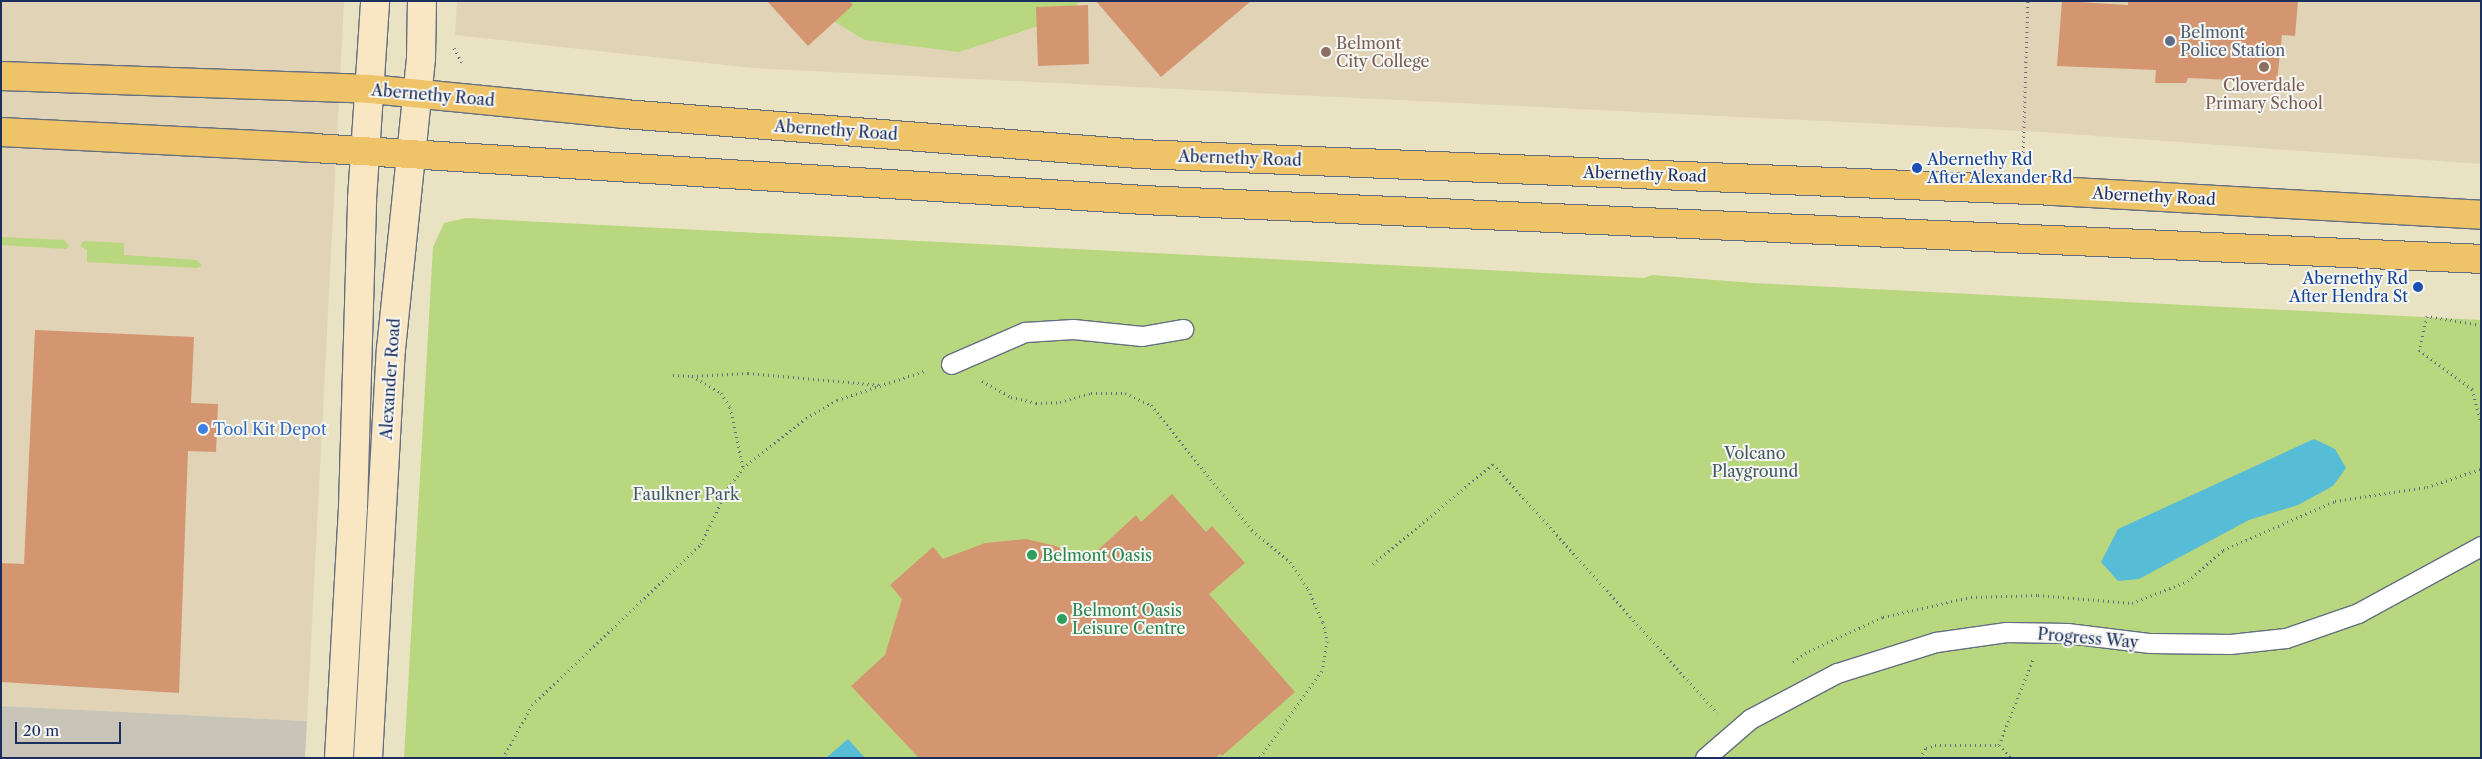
<!DOCTYPE html>
<html>
<head>
<meta charset="utf-8">
<style>
	body { margin:0 }
	#map { position:relative; width:2482px; height:759px; overflow:hidden; background:#e9e3c3; font-family:"Libre Caslon Text",serif }
	div>[style] { position:absolute }
	.built>* { inset:0; background:#e0d3b6 }
	.industrial>* { inset:0; background:#c9c4b8 }
	.green>* { inset:0; background:#b8d77e }
	.water>* { inset:0; background:#57bcd5 }
	.building>* { inset:0; background:#d49670 }
	.path>* { height:3px; margin-top:-1.5px; transform-origin:0; background:repeating-linear-gradient(90deg,#636e81 0 1px,transparent 0 5px) }
	.roads { filter:drop-shadow(1px 0 #636e81) drop-shadow(-1px 0 #636e81) drop-shadow(0 1px #636e81) drop-shadow(0 -1px #636e81) }
	.service>* { height:19px; margin:-9.5px; padding:0 9.5px; transform-origin:9.5px; border-radius:9.5px; background:#fff }
	.secondary>* { height:28px; margin:-14px; padding:0 14px; transform-origin:14px; border-radius:14px; background:#f9e7c3 }
	.primary>* { height:28px; margin:-14px; padding:0 14px; transform-origin:14px; border-radius:14px; background:#efc469 }
	.dots>* { width:14px; height:14px; translate:-50% -50%; box-sizing:border-box; border:2px solid #f6f6f2; border-radius:50% }
	span { translate:-50% -50%; white-space:nowrap; text-align:center; line-height:1.15; -webkit-text-stroke:4px #f6f6f2; paint-order:stroke }
	.service-label { font-size:16px; color:#4e5e75 }
	.left { translate:0 -50%; text-align:left }
	.education-label { font-size:16px; color:#785e54 }
	.street-label { font-size:16px; color:#1b2f5e }
	.transit-label { font-size:16px; color:#164399 }
	.right { translate:-100% -50%; text-align:right }
	.shop-label { font-size:16px; color:#366cbe }
	.park-label { font-size:16px; color:#425966 }
	.leisure-label { font-size:16px; color:#27864d }
	.frame { position:absolute; inset:0; border:2px solid #1b2f5e; pointer-events:none }
	.scale { position:absolute; left:15px; top:722px; width:106px; height:22px; box-sizing:border-box; border:2px solid #1b2f5e; border-top:0; padding-left:6px; font-size:15px; line-height:18px; white-space:nowrap; color:#1b2f5e; -webkit-text-stroke:4px #f6f6f2; paint-order:stroke }
</style>
</head>
<body>
<div id="map">
	<div class="built">
		<i style="clip-path:polygon(1px 1px,344px 1px,307px 721px,1px 706px)"></i>
		<i style="clip-path:polygon(457px 1px,2481px 1px,2481px 164px,2043px 132px,752px 68px,455px 35px)"></i>
	</div>
	<div class="industrial">
		<i style="clip-path:polygon(1px 706px,307px 721px,305px 758px,1px 758px)"></i>
	</div>
	<div class="green">
		<i style="clip-path:polygon(800px 1px,1081px 1px,1059px 19px,959px 52px,865px 40px)"></i>
		<i style="clip-path:polygon(466px 218px,1644px 278px,1652px 275px,1753px 283px,2481px 320px,2481px 758px,404px 758px,433px 247px,444px 223px)"></i>
		<i style="clip-path:polygon(1px 237px,64px 240px,69px 246px,66px 249px,1px 245px)"></i>
		<i style="clip-path:polygon(84px 241px,124px 243px,124px 255px,197px 260px,202px 266px,197px 268px,87px 262px,87px 250px,80px 246px)"></i>
	</div>
	<div class="water">
		<i style="clip-path:polygon(2314px 439px,2335px 449px,2346px 468px,2333px 486px,2298px 505px,2249px 520px,2139px 579px,2118px 581px,2101px 562px,2118px 529px)"></i>
		<i style="clip-path:polygon(848px 739px,865px 758px,826px 758px)"></i>
	</div>
	<div class="building">
		<i style="clip-path:polygon(767px 1px,849px 1px,853px 5px,808px 46px)"></i>
		<i style="clip-path:polygon(1096px 1px,1251px 1px,1161px 77px)"></i>
		<i style="clip-path:polygon(2062px 1px,2128px 5px,2128px 1px,2298px 1px,2295px 36px,2282px 35px,2277px 82px,2188px 78px,2186px 83px,2155px 83px,2156px 70px,2057px 66px)"></i>
		<i style="clip-path:polygon(1088px 5px,1089px 64px,1038px 66px,1036px 7px)"></i>
		<i style="clip-path:polygon(35px 330px,194px 337px,191px 403px,218px 404px,216px 452px,188px 451px,179px 693px,1px 682px,1px 563px,24px 564px)"></i>
		<i style="clip-path:polygon(1172px 494px,1206px 532px,1212px 526px,1245px 563px,1209px 594px,1295px 692px,1222px 756px,1220px 754px,1215px 758px,919px 758px,851px 686px,885px 655px,902px 599px,890px 585px,933px 547px,943px 559px,985px 543px,1026px 539px,1056px 546px,1086px 561px,1136px 515px,1141px 522px)"></i>
	</div>
	<div class="path">
		<i style="left:454px;top:48px;width:17px;rotate:62deg"></i>
		<i style="left:2023px;top:157px;width:156px;rotate:-88.2deg"></i>
		<i style="left:2481px;top:325px;width:55px;rotate:-170.5deg"></i>
		<i style="left:2427px;top:316px;width:35px;rotate:103deg"></i>
		<i style="left:2419px;top:350px;width:66px;rotate:36.3deg"></i>
		<i style="left:2472px;top:389px;width:34px;rotate:75deg"></i>
		<i style="left:673px;top:375px;width:19px;rotate:3deg"></i>
		<i style="left:692px;top:376px;width:34px;rotate:30deg"></i>
		<i style="left:721px;top:393px;width:17px;rotate:57deg"></i>
		<i style="left:730px;top:407px;width:61px;rotate:77.8deg"></i>
		<i style="left:692px;top:376px;width:56px;rotate:-3.1deg"></i>
		<i style="left:748px;top:373px;width:133px;rotate:5.2deg"></i>
		<i style="left:982px;top:381px;width:33px;rotate:29deg"></i>
		<i style="left:1011px;top:397px;width:26px;rotate:13deg"></i>
		<i style="left:1036px;top:403px;width:24px;rotate:-2deg"></i>
		<i style="left:1060px;top:402px;width:32px;rotate:-16deg"></i>
		<i style="left:1091px;top:393px;width:34px"></i>
		<i style="left:1125px;top:393px;width:29px;rotate:25deg"></i>
		<i style="left:1151px;top:405px;width:161px;rotate:51.1deg"></i>
		<i style="left:1252px;top:530px;width:50px;rotate:40.1deg"></i>
		<i style="left:1290px;top:562px;width:32px;rotate:56deg"></i>
		<i style="left:1308px;top:589px;width:36px;rotate:66deg"></i>
		<i style="left:1323px;top:622px;width:19px;rotate:78deg"></i>
		<i style="left:1327px;top:641px;width:30px;rotate:99deg"></i>
		<i style="left:1322px;top:671px;width:107px;rotate:125.9deg"></i>
		<i style="left:1373px;top:564px;width:156px;rotate:-39.8deg"></i>
		<i style="left:1493px;top:464px;width:335px;rotate:48deg"></i>
		<i style="left:1793px;top:662px;width:19px;rotate:-35deg"></i>
		<i style="left:1809px;top:651px;width:81px;rotate:-24.7deg"></i>
		<i style="left:1883px;top:617px;width:90px;rotate:-12.8deg"></i>
		<i style="left:1971px;top:597px;width:67px;rotate:-1.7deg"></i>
		<i style="left:2038px;top:595px;width:94px;rotate:4.9deg"></i>
		<i style="left:2132px;top:603px;width:60px;rotate:-21.4deg"></i>
		<i style="left:2188px;top:581px;width:47px;rotate:-41.5deg"></i>
		<i style="left:2223px;top:550px;width:122px;rotate:-23.6deg"></i>
		<i style="left:2335px;top:501px;width:93px;rotate:-8.7deg"></i>
		<i style="left:2427px;top:487px;width:57px;rotate:-18.4deg"></i>
		<i style="left:1999px;top:745px;width:92px;rotate:-68.4deg"></i>
		<i style="left:503px;top:758px;width:60px;rotate:-61.3deg"></i>
		<i style="left:532px;top:705px;width:233px;rotate:-43.6deg"></i>
		<i style="left:701px;top:544px;width:62px;rotate:-64.3deg"></i>
		<i style="left:728px;top:488px;width:25px;rotate:-53deg"></i>
		<i style="left:743px;top:468px;width:80px;rotate:-38.4deg"></i>
		<i style="left:806px;top:418px;width:36px;rotate:-30deg"></i>
		<i style="left:837px;top:400px;width:92px;rotate:-18.4deg"></i>
		<i style="left:1920px;top:758px;width:12px;rotate:-59deg"></i>
		<i style="left:1926px;top:748px;width:9px;rotate:-18deg"></i>
		<i style="left:1935px;top:745px;width:64px"></i>
		<i style="left:1999px;top:745px;width:18px;rotate:47deg"></i>
	</div>
	<div class="roads">
		<div class="service">
			<i style="left:951px;top:364px;width:81px;rotate:-23.4deg"></i>
			<i style="left:1025px;top:332px;width:48px;rotate:-3.6deg"></i>
			<i style="left:1073px;top:329px;width:69px;rotate:5.8deg"></i>
			<i style="left:1142px;top:336px;width:42px;rotate:-9.7deg"></i>
			<i style="left:1705px;top:758px;width:60px;rotate:-40.9deg"></i>
			<i style="left:1750px;top:719px;width:98px;rotate:-27.9deg"></i>
			<i style="left:1837px;top:673px;width:104px;rotate:-17.4deg"></i>
			<i style="left:1936px;top:642px;width:71px;rotate:-8.1deg"></i>
			<i style="left:2006px;top:632px;width:61px;rotate:0.9deg"></i>
			<i style="left:2067px;top:633px;width:84px;rotate:6.9deg"></i>
			<i style="left:2150px;top:643px;width:80px;rotate:0.7deg"></i>
			<i style="left:2230px;top:644px;width:56px;rotate:-6.1deg"></i>
			<i style="left:2286px;top:638px;width:76px;rotate:-19.1deg"></i>
			<i style="left:2358px;top:613px;width:140px;rotate:-28.6deg"></i>
		</div>
		<div class="secondary">
			<i style="left:339px;top:758px;width:251px;rotate:-86.8deg"></i>
			<i style="left:353px;top:507px;width:308px;rotate:-88.3deg"></i>
			<i style="left:362px;top:199px;width:198px;rotate:-86.2deg"></i>
			<i style="left:368px;top:758px;width:410px;rotate:-86.8deg"></i>
			<i style="left:391px;top:349px;width:293px;rotate:-84.1deg"></i>
			<i style="left:421px;top:58px;width:57px;rotate:-89deg"></i>
		</div>
		<div class="primary">
			<i style="left:1px;top:76px;width:369px;rotate:2deg"></i>
			<i style="left:370px;top:89px;width:255px;rotate:5.6deg"></i>
			<i style="left:624px;top:114px;width:517px;rotate:4.44deg"></i>
			<i style="left:1139px;top:154px;width:917px;rotate:2.31deg"></i>
			<i style="left:2055px;top:191px;width:427px;rotate:3.2deg"></i>
			<i style="left:1px;top:132px;width:312px;rotate:2.9deg"></i>
			<i style="left:313px;top:148px;width:832px;rotate:3.58deg"></i>
			<i style="left:1143px;top:200px;width:1339px;rotate:2.52deg"></i>
		</div>
	</div>
	<div class="dots">
		<i style="left:2170px;top:41px;background:#5c6f8a"></i>
		<i style="left:1326px;top:52px;background:#8d6e63"></i>
		<i style="left:2264px;top:67px;background:#8d6e63"></i>
		<i style="left:1917px;top:168px;background:#1a4fb4"></i>
		<i style="left:2418px;top:287px;background:#1a4fb4"></i>
		<i style="left:203px;top:429px;background:#3f7fe0"></i>
		<i style="left:1032px;top:555px;background:#2e9e5b"></i>
		<i style="left:1062px;top:619px;background:#2e9e5b"></i>
	</div>
	<div class="service-label">
		<span class="left" style="left:2180px;top:41px">Belmont<br>Police Station</span>
	</div>
	<div class="education-label">
		<span class="left" style="left:1336px;top:52px">Belmont<br>City College</span>
		<span style="left:2264px;top:94px">Cloverdale<br>Primary School</span>
	</div>
	<div class="street-label">
		<span style="left:433px;top:95px;rotate:5deg">Abernethy Road</span>
		<span style="left:836px;top:130px;rotate:4deg">Abernethy Road</span>
		<span style="left:1240px;top:158px;rotate:2deg">Abernethy Road</span>
		<span style="left:1645px;top:174px;rotate:2deg">Abernethy Road</span>
		<span style="left:2154px;top:196px;rotate:3deg">Abernethy Road</span>
		<span style="left:390px;top:379px;rotate:-86deg">Alexander Road</span>
		<span style="left:2088px;top:638px;rotate:5deg">Progress Way</span>
	</div>
	<div class="transit-label">
		<span class="left" style="left:1927px;top:168px">Abernethy Rd<br>After Alexander Rd</span>
		<span class="right" style="left:2408px;top:287px">Abernethy Rd<br>After Hendra St</span>
	</div>
	<div class="shop-label">
		<span class="left" style="left:213px;top:429px">Tool Kit Depot</span>
	</div>
	<div class="park-label">
		<span style="left:1755px;top:462px">Volcano<br>Playground</span>
		<span style="left:686px;top:494px">Faulkner Park</span>
	</div>
	<div class="leisure-label">
		<span class="left" style="left:1042px;top:555px">Belmont Oasis</span>
		<span class="left" style="left:1072px;top:619px">Belmont Oasis<br>Leisure Centre</span>
	</div>
	<div class="frame"></div>
	<div class="scale">20 m</div>
</div>
</body>
</html>
